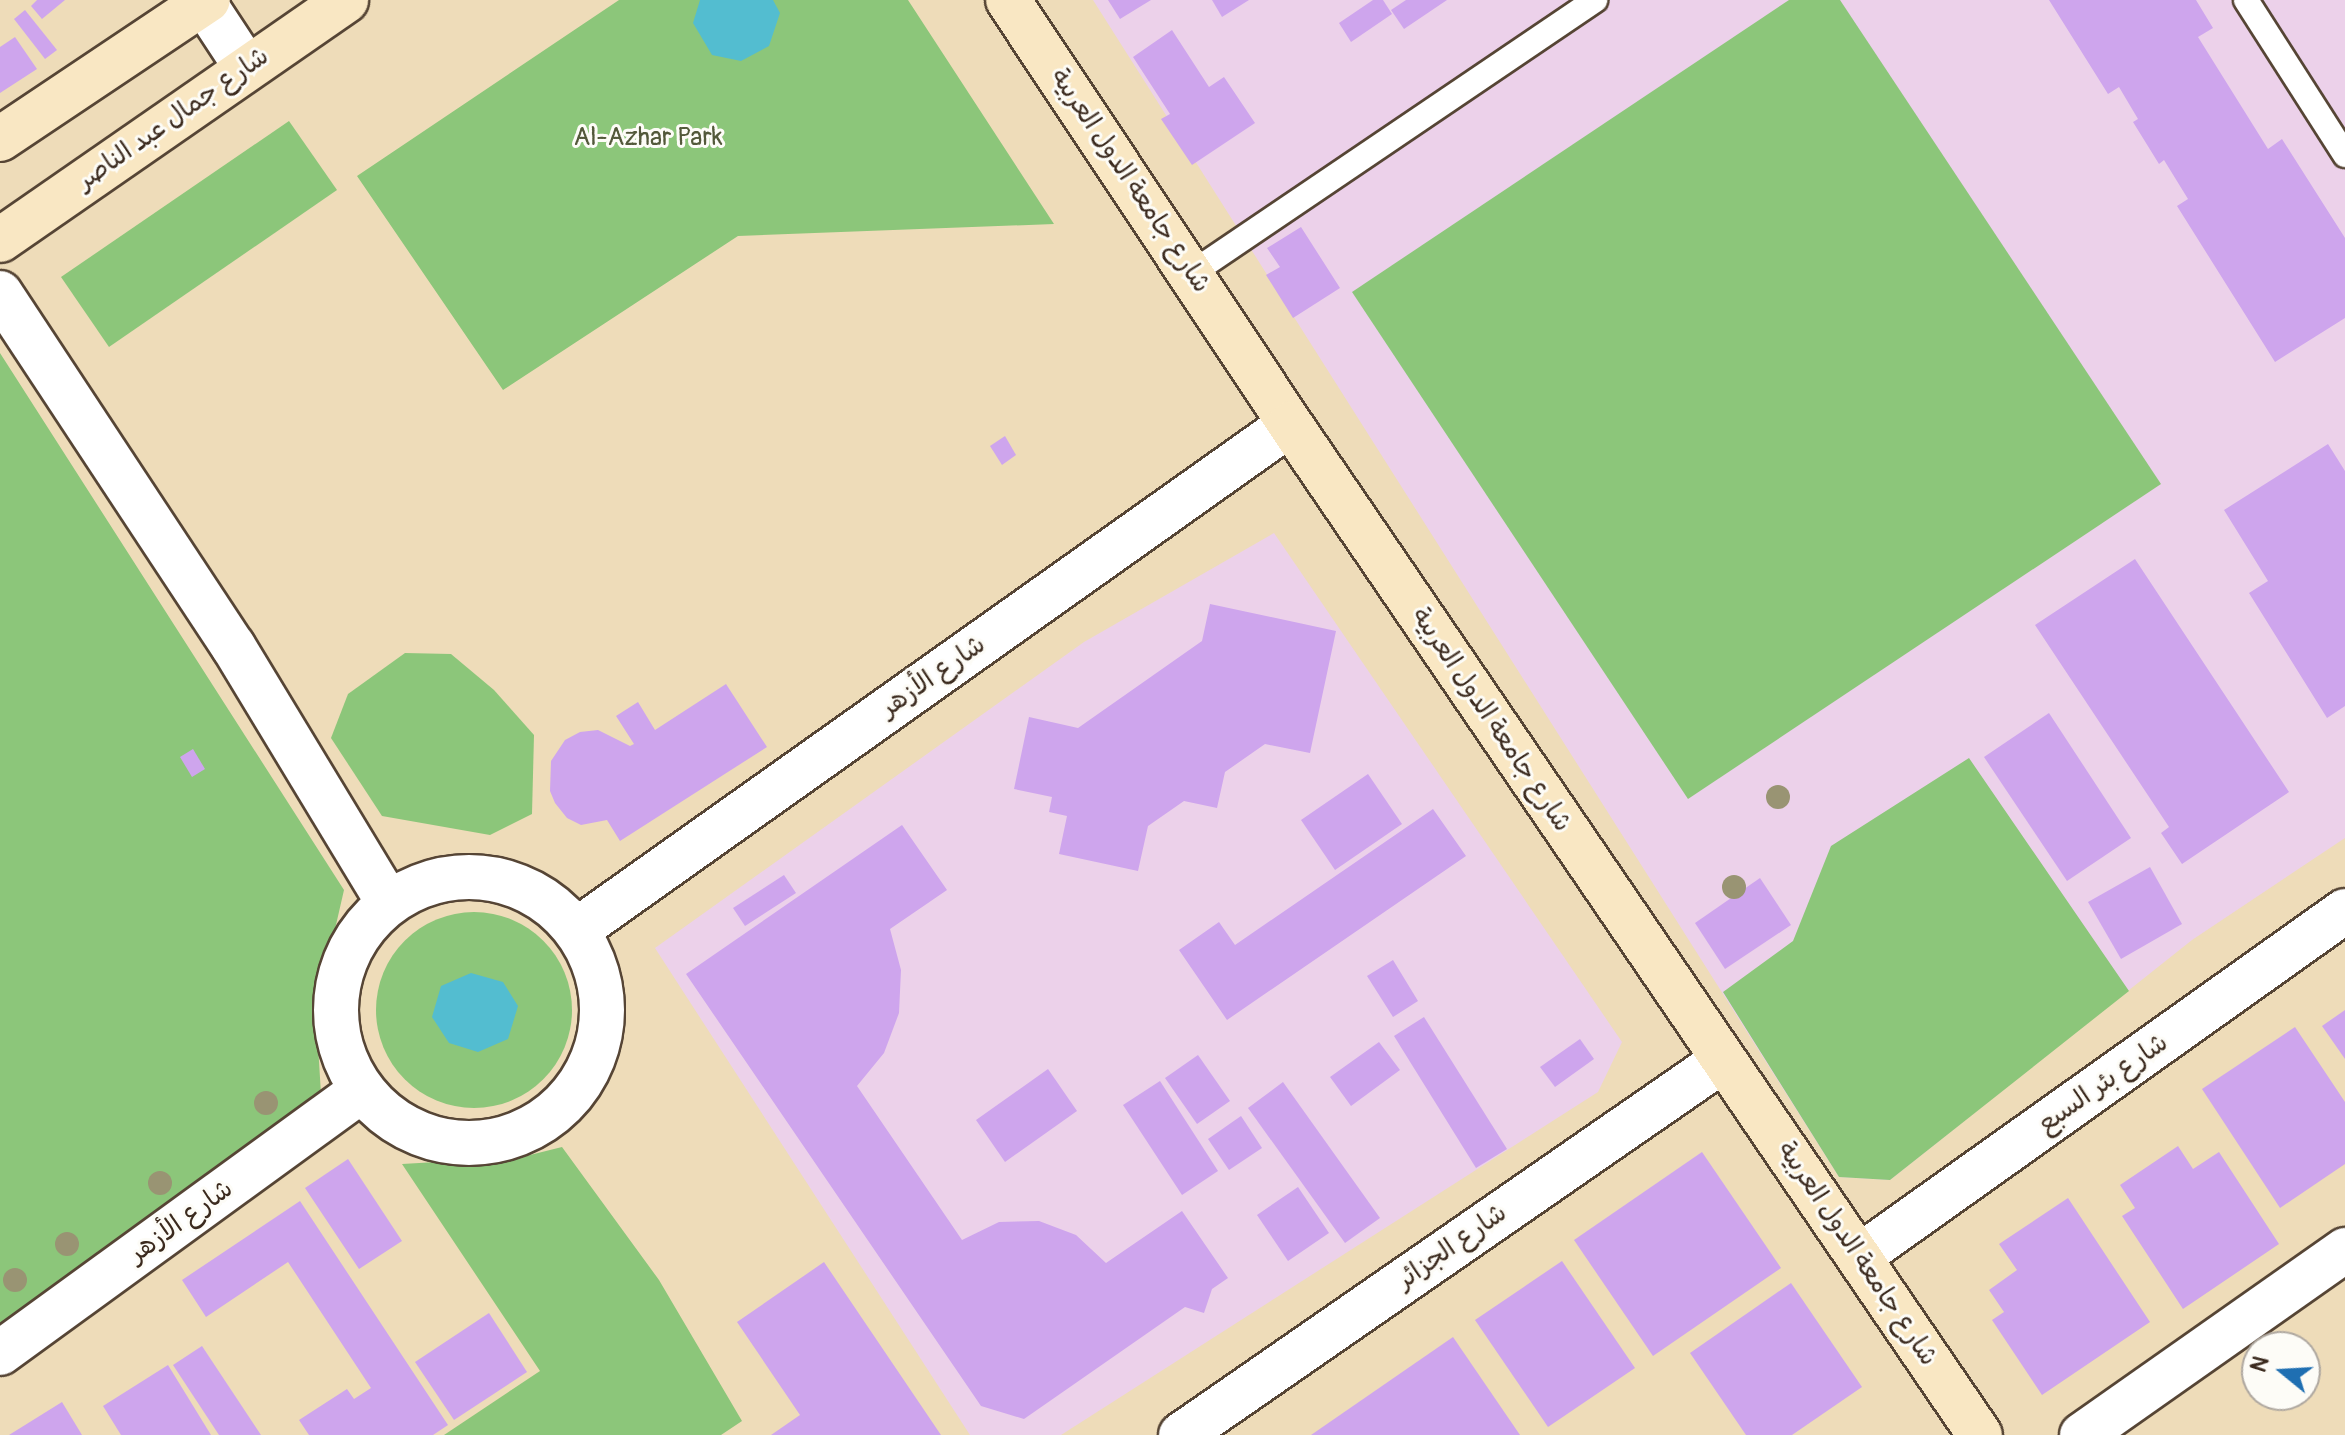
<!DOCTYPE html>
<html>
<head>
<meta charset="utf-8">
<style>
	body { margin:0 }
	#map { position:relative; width:2345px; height:1435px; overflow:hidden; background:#eedcb9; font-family:Pangolin,"Playpen Sans Arabic",sans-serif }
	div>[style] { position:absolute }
	.built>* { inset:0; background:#ecd1ea }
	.green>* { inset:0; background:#8cc67a }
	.round { border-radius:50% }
	.water>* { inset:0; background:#53bdd0 }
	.building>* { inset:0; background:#cea5ed }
	.roads { filter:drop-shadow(2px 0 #564535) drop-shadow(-2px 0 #564535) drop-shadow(0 2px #564535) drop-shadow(0 -2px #564535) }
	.lane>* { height:24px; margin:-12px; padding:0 12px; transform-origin:12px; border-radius:12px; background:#fff }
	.street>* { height:44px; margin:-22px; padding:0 22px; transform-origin:22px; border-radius:22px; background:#fff }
	.street>.ring { margin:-22px; padding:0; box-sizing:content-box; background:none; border:44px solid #fff; border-radius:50% }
	.secondary>* { height:44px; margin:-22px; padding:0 22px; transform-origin:22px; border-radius:22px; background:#f9e7c3 }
	.trees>* { width:24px; height:24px; margin:-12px; border-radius:50%; background:#999473 }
	span { translate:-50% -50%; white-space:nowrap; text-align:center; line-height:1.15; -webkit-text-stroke:6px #fdfcf7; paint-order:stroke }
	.street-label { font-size:26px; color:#3b2a1e }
	.park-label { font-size:26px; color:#53593a }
	.north { position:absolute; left:2241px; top:1331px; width:80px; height:80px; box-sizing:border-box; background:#fdfcf7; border:2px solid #afa8a0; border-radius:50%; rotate:288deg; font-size:22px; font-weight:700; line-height:32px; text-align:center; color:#3b2a1e }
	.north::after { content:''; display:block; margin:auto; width:28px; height:36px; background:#1f6fb2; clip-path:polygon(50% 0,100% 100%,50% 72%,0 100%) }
</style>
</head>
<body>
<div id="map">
	<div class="built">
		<i style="clip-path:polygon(1093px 0,2345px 0,2345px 838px,2192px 940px,1890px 1180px,1839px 1177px)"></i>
		<i style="clip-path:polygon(1274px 533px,1622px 1042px,1598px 1092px,1061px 1435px,970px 1435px,655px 948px,1084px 642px)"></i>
	</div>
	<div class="green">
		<i style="clip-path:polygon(619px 0,908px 0,1054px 224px,738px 236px,503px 390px,357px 176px)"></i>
		<i style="clip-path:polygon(1789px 0,1840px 0,2161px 484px,1688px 799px,1352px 292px)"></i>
		<i style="clip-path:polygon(289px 121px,337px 190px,109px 347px,61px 277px)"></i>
		<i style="clip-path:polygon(0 353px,344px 890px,316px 1012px,321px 1094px,0 1325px)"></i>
		<i style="clip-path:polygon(405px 653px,451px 654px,494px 690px,534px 735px,532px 814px,490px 835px,382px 816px,331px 738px,348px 694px)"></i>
		<i style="clip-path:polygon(1969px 758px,2129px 991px,1890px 1180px,1839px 1177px,1723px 992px,1793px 941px,1831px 846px)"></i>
		<i class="round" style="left:376px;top:912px;width:196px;height:196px"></i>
		<i style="clip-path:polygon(562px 1147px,659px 1280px,742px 1421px,721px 1435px,444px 1435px,540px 1371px,402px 1164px,522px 1157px)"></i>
	</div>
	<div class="water">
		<i style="clip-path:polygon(700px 0,773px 0,780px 13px,769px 46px,741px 61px,712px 55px,693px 23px)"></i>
		<i style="clip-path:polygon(471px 973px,503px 982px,518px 1006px,508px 1039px,478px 1052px,449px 1043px,432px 1017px,441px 986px)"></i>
	</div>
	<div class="building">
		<i style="clip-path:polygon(37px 0,65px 0,42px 19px,31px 6px)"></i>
		<i style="clip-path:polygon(1108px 0,1151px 0,1120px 19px)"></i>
		<i style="clip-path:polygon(1212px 0,1249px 0,1222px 17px)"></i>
		<i style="clip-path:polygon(1373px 0,1383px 0,1392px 14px,1351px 42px,1339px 23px)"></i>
		<i style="clip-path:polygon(1406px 0,1447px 0,1404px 29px,1391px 10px)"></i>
		<i style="clip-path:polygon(2049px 0,2196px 0,2213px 28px,2198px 37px,2268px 149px,2282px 139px,2345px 238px,2345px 318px,2275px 362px,2177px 206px,2188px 199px,2164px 160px,2159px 164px,2133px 122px,2138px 119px,2119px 87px,2108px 94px)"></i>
		<i style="clip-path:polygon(25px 10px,57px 50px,45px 59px,14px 19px)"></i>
		<i style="clip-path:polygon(1172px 30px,1209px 87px,1224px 77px,1255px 123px,1192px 165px,1161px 119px,1170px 114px,1133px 57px)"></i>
		<i style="clip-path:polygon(15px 37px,37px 69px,0 93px,0 47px)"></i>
		<i style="clip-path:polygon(1301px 227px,1340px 288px,1293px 318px,1266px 275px,1280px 267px,1267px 248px)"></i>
		<i style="clip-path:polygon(1005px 436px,1016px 455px,1002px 465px,990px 446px)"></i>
		<i style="clip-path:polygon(2328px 444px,2345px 471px,2345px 706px,2327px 718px,2249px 593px,2268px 581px,2224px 510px)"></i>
		<i style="clip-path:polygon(2135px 559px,2289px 792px,2182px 864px,2161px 833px,2169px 827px,2035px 625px)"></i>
		<i style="clip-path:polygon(1210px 604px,1336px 631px,1310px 753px,1265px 744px,1225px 772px,1217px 808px,1184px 801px,1148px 826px,1138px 871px,1059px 854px,1067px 816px,1049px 812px,1052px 797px,1014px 789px,1029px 717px,1078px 728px,1202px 641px)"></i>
		<i style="clip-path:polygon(726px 684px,767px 747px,620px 841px,607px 820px,581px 825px,567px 818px,555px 803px,550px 791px,551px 761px,565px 740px,580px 732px,598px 730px,630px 746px,634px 744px,616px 716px,638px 702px,655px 730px)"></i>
		<i style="clip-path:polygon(2049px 713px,2131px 838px,2067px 881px,1984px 757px)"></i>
		<i style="clip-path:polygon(193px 749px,205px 769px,192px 777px,180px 757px)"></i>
		<i style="clip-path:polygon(1368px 774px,1402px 824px,1335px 870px,1301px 820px)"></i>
		<i style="clip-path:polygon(1433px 809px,1466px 856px,1227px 1020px,1179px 950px,1219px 922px,1235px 945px)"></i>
		<i style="clip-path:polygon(902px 825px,947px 890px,890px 929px,901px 970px,899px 1013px,884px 1053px,857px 1086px,962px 1240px,999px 1222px,1039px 1221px,1076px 1235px,1106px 1263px,1182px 1211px,1228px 1278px,1212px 1289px,1204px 1313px,1185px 1307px,1024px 1419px,981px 1406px,686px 974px)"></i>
		<i style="clip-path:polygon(2150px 867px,2182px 924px,2121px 959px,2088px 902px)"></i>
		<i style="clip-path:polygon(784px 875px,796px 893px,745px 926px,733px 908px)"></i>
		<i style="clip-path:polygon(1760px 878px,1791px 925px,1725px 969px,1695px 923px)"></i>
		<i style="clip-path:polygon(1393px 960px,1418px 1001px,1393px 1017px,1367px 976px)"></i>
		<i style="clip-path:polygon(2345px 1010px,2345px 1059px,2322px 1026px)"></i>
		<i style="clip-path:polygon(1424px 1017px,1507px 1149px,1476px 1168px,1394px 1036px)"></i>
		<i style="clip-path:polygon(2295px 1027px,2345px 1102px,2345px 1164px,2280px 1208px,2202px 1089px)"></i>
		<i style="clip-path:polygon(1580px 1039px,1594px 1059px,1555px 1087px,1540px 1067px)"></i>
		<i style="clip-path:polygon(1379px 1042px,1400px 1070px,1351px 1106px,1330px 1077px)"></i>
		<i style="clip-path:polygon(1198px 1055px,1230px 1101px,1197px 1124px,1165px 1078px)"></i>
		<i style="clip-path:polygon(1048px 1069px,1077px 1111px,1005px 1162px,976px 1120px)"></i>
		<i style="clip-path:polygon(1160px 1081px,1218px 1171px,1182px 1195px,1123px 1105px)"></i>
		<i style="clip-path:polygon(1283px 1082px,1380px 1218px,1345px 1243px,1248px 1108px)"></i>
		<i style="clip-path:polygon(1241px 1116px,1262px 1148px,1229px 1170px,1208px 1139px)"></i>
		<i style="clip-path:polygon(2178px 1146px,2193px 1169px,2219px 1152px,2279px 1244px,2183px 1309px,2122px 1216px,2135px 1208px,2120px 1185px)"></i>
		<i style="clip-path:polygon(1702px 1152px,1781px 1268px,1653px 1356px,1574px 1240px)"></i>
		<i style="clip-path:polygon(348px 1159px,402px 1241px,359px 1269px,305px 1188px)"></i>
		<i style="clip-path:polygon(1298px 1187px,1329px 1233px,1288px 1261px,1257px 1215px)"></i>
		<i style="clip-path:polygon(2068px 1198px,2150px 1322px,2042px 1395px,1992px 1320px,2004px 1312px,1989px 1290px,2017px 1270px,1999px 1244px)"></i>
		<i style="clip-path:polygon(300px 1201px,448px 1425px,433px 1435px,309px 1435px,299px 1420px,347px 1389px,354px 1399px,371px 1388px,288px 1262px,206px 1317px,182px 1280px)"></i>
		<i style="clip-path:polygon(1562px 1261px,1635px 1368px,1548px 1427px,1475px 1320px)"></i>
		<i style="clip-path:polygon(824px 1262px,941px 1435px,771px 1435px,800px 1415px,737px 1322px)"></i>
		<i style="clip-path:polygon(1791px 1283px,1862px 1387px,1792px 1435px,1746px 1435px,1690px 1353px)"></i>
		<i style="clip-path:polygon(489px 1313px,527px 1372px,454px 1420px,415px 1362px)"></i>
		<i style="clip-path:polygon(1453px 1337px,1520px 1435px,1311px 1435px)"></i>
		<i style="clip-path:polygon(202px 1346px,261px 1435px,219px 1435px,173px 1365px)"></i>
		<i style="clip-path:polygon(168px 1365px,211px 1435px,121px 1435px,103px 1406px)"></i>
		<i style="clip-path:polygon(62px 1402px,82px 1435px,9px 1435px)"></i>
	</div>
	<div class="roads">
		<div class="lane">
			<i style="left:2246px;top:0;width:184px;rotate:57.4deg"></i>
			<i style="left:1192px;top:273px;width:487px;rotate:-34.1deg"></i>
		</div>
		<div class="street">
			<i style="left:202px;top:0;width:80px;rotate:56.7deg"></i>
			<i style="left:0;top:293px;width:423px;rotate:56.6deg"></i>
			<i style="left:233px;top:646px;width:299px;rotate:58.8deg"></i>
			<i class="ring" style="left:336px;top:877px;width:222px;height:222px"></i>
			<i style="left:577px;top:930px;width:874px;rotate:-35.36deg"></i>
			<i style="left:1860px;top:1256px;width:595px;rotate:-35.43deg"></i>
			<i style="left:0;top:1353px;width:446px;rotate:-36deg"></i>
			<i style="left:1181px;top:1435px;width:659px;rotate:-34.68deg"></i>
			<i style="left:2082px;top:1435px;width:322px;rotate:-35.1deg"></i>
		</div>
		<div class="secondary">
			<i style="left:1008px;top:0;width:509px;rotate:56.37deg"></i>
			<i style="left:1290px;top:424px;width:1224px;rotate:55.69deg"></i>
			<i style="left:0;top:139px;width:250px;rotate:-33.8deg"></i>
			<i style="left:0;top:240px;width:421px;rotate:-34.7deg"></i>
		</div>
	</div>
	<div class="trees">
		<i style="left:1778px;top:797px"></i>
		<i style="left:1734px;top:887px"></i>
		<i style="left:266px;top:1103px"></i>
		<i style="left:160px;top:1183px"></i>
		<i style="left:67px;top:1244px"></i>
		<i style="left:15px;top:1280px"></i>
	</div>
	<div class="street-label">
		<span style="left:173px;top:119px;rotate:-35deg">شارع جمال عبد الناصر</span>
		<span style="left:1130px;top:181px;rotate:56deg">شارع جامعة الدول العربية</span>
		<span style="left:933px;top:677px;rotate:-35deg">شارع الأزهر</span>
		<span style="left:1491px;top:720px;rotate:56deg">شارع جامعة الدول العربية</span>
		<span style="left:2103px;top:1084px;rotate:-35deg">شارع بئر السبع</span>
		<span style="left:181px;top:1222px;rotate:-36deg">شارع الأزهر</span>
		<span style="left:1452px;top:1247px;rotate:-35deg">شارع الجزائر</span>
		<span style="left:1857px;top:1254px;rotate:56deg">شارع جامعة الدول العربية</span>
	</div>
	<div class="park-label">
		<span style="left:648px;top:138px">Al-Azhar Park</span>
	</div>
	<div class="north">N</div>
</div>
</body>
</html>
